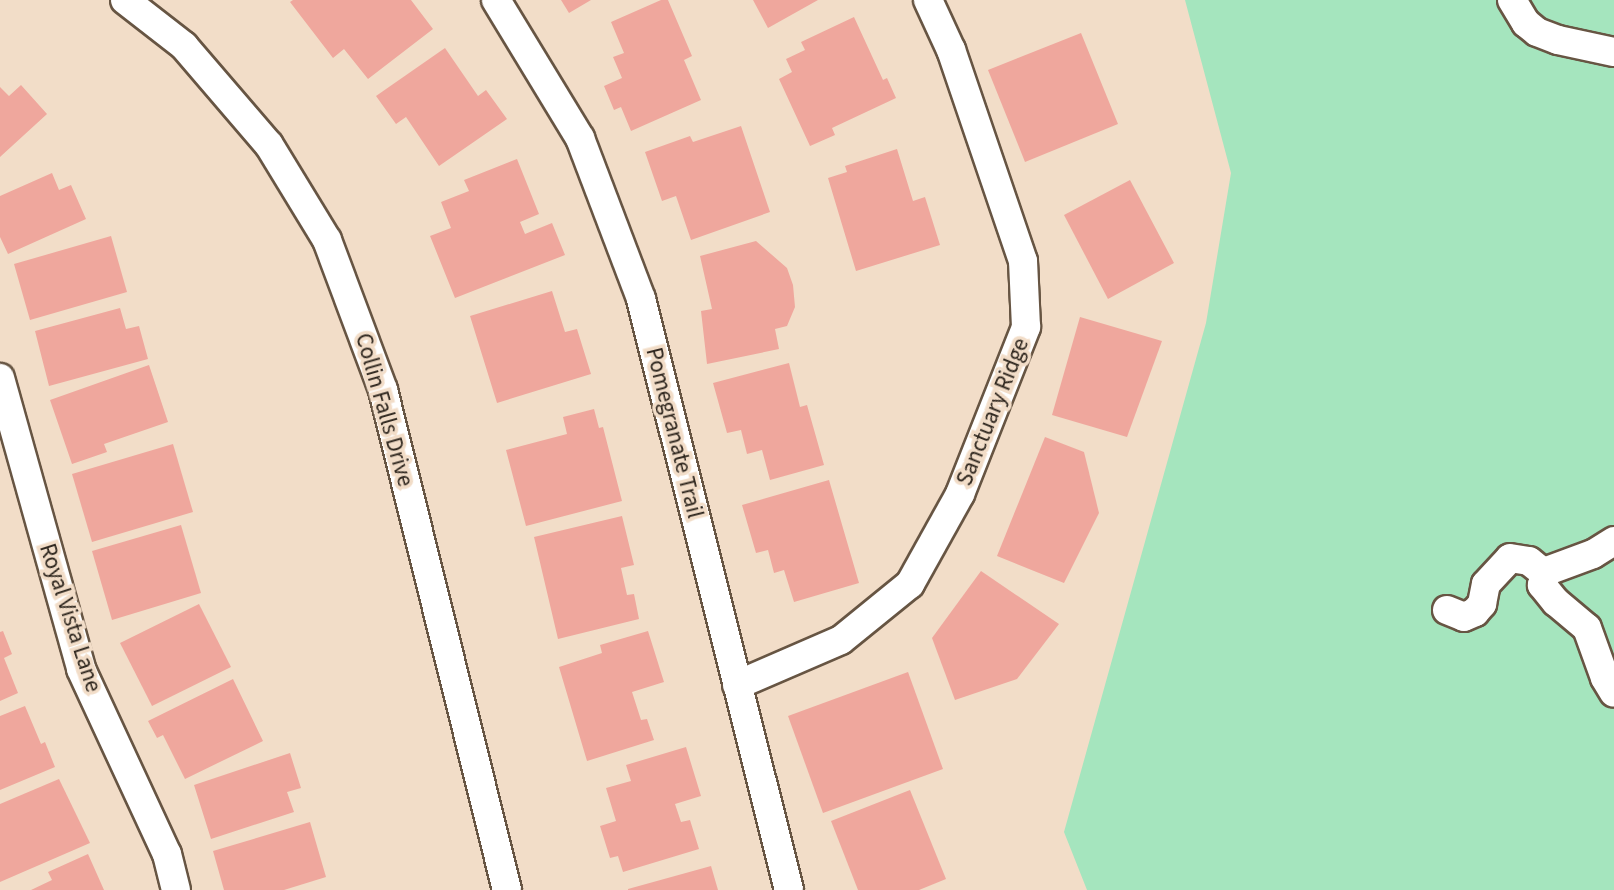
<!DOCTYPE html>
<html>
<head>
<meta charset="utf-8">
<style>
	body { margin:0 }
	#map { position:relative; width:1614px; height:890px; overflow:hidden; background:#f2ddc8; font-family:"Source Sans 3",sans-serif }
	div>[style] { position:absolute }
	.green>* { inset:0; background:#a5e5be }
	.building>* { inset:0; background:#efa79d }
	.roads { filter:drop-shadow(2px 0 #675543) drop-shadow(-2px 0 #675543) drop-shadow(0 2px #675543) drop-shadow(0 -2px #675543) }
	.minor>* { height:28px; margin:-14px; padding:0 14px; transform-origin:14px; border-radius:14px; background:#fff }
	span { translate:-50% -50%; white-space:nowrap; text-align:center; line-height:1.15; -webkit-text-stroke:7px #f2ddc8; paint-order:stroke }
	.street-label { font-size:23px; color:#2c241c }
</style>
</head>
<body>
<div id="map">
	<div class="green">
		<i style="clip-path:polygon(1185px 0,1614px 0,1614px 890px,1087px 890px,1064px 832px,1206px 323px,1231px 173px)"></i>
	</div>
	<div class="building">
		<i style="clip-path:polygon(293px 0,411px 0,433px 29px,368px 79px,344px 49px,333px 58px,290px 2px)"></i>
		<i style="clip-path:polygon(561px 0,591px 0,569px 13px)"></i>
		<i style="clip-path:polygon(661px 0,668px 0,692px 56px,684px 60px,701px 100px,631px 131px,621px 107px,614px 110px,604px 86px,622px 78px,613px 57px,624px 53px,611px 22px)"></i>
		<i style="clip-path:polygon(753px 0,818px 0,768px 28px)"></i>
		<i style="clip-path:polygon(854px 17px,883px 80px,887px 78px,896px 98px,832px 128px,835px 135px,810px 146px,779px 79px,792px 72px,786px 59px,805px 50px,801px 42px)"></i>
		<i style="clip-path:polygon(1081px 33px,1118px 124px,1025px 162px,988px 70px)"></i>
		<i style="clip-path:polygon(445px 48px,478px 96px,486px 90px,507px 119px,439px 166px,406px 117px,396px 124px,376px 96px)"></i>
		<i style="clip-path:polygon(21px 85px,47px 114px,0 157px,0 87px,9px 96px)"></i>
		<i style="clip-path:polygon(741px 126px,770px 212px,691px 240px,676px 196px,662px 201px,645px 152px,690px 136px,693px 142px)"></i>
		<i style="clip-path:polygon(897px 149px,913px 201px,925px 197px,940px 245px,856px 271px,828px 178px,847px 172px,845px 166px)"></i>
		<i style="clip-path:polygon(517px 159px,539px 214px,520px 222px,525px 234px,552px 223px,565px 255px,455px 298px,430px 236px,451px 228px,441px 202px,469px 191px,464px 180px)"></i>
		<i style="clip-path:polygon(52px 173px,59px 190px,71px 185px,86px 219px,8px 254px,0 237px,0 196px)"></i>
		<i style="clip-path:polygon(1130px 180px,1174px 263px,1108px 299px,1064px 215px)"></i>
		<i style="clip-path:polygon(111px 236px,127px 292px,30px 320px,14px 264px)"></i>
		<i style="clip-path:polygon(756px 241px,787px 268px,793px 285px,795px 307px,787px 326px,775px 329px,779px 349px,707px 364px,701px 311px,712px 309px,700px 256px)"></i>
		<i style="clip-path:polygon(552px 291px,565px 332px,577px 329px,591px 374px,497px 403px,470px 316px)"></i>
		<i style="clip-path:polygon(120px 308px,126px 329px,139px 326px,148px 359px,49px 386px,35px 331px)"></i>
		<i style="clip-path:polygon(1080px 317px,1162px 341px,1127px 437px,1052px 415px)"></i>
		<i style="clip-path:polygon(789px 363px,800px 407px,807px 405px,824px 465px,770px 480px,762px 450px,747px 454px,741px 430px,727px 433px,713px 383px)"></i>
		<i style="clip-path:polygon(149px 365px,168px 422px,104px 444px,107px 452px,72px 464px,50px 400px)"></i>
		<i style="clip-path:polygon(594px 409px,599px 428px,603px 427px,622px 501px,526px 526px,506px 450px,567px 434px,563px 417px)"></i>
		<i style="clip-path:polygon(1045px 437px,1084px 452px,1099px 513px,1064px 583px,997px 556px)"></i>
		<i style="clip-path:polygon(173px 444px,193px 512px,92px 542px,72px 474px)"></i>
		<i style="clip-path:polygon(829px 480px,859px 583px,794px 602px,784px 570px,774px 573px,768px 550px,756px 553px,742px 505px)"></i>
		<i style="clip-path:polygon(622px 516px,634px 565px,621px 568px,627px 595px,634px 594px,639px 619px,558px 639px,534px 537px)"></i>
		<i style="clip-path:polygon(181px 525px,201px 593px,112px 620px,92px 551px)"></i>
		<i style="clip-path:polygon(981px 571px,1059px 624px,1017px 679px,955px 700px,932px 638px)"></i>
		<i style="clip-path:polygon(199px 604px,231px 667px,152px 706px,120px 643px)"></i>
		<i style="clip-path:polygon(3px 631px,12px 654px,4px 658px,18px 693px,0 701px,0 632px)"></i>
		<i style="clip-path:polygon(648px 631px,664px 682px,632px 692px,641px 720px,647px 719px,654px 740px,587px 761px,559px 667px,602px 653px,600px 645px)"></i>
		<i style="clip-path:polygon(908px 672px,943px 769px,823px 813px,788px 716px)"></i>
		<i style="clip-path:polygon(233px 679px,263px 741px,185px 779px,163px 735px,157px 738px,148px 721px)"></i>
		<i style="clip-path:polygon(25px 706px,41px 744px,45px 742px,55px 767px,0 790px,0 716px)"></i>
		<i style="clip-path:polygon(686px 747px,701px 796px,675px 804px,681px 822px,690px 820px,699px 849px,623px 872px,618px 856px,610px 858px,600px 826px,616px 821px,606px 788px,631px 781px,626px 765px)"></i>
		<i style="clip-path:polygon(290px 753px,301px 788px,287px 792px,294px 812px,211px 839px,194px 785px)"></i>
		<i style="clip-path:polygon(59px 779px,90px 843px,0 882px,0 804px)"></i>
		<i style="clip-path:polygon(910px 790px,946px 879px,919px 890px,858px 890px,831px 821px)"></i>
		<i style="clip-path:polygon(310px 822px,326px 877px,284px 890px,224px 890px,213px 851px)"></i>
		<i style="clip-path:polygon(88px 854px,104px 890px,31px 890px,52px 880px,48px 872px)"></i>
		<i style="clip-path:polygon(711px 866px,718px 890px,628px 890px,628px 889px)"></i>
	</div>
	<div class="roads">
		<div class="minor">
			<i style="left:125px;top:0;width:75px;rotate:37.9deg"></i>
			<i style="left:184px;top:46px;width:130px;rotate:49.4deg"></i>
			<i style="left:269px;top:145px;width:111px;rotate:58.6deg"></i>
			<i style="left:327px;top:240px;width:160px;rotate:69.5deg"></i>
			<i style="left:383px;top:390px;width:515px;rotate:76.07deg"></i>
			<i style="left:496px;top:0;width:162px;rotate:58.7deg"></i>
			<i style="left:580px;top:138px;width:172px;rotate:69.2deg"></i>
			<i style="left:641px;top:299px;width:609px;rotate:75.94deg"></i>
			<i style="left:1512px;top:0;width:27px;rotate:59deg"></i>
			<i style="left:1526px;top:23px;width:14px;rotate:39deg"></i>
			<i style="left:1537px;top:32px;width:22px;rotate:21deg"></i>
			<i style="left:1558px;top:40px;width:57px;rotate:12.1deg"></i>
			<i style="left:0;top:378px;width:302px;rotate:74.4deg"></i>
			<i style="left:81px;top:669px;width:204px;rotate:65.1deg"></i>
			<i style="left:167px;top:854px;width:37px;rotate:76deg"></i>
			<i style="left:1614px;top:541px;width:25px;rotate:148deg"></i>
			<i style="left:1593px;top:554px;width:49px;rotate:159.7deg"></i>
			<i style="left:1547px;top:571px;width:15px;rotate:110deg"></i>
			<i style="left:1542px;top:585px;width:22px;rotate:51deg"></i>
			<i style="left:1556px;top:602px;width:40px;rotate:40deg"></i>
			<i style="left:1587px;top:628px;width:53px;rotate:70.2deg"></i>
			<i style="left:1605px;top:678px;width:17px;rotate:59deg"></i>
			<i style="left:1447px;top:610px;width:18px;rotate:22deg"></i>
			<i style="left:1464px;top:617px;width:12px;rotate:-24deg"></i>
			<i style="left:1475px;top:612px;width:11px;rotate:-49deg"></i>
			<i style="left:1482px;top:604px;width:20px;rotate:-79deg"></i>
			<i style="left:1486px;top:584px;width:35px;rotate:-47deg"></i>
			<i style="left:1510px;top:558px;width:19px;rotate:9deg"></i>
			<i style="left:1529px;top:561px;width:21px;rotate:39deg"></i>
			<i style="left:737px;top:685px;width:113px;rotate:-23.4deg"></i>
			<i style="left:841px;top:640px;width:89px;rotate:-39.1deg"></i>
			<i style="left:910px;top:584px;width:103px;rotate:-60.9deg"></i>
			<i style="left:960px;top:494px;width:180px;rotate:-68.4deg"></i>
			<i style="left:1026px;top:327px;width:66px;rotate:-92.6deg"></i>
			<i style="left:1023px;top:261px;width:223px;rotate:-108.8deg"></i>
			<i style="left:951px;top:50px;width:55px;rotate:-114.7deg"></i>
		</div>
	</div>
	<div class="street-label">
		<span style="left:384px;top:410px;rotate:74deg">Collin Falls Drive</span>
		<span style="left:993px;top:412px;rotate:-68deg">Sanctuary Ridge</span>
		<span style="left:674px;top:433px;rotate:76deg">Pomegranate Trail</span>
		<span style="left:70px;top:618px;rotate:72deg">Royal Vista Lane</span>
	</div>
</div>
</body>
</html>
